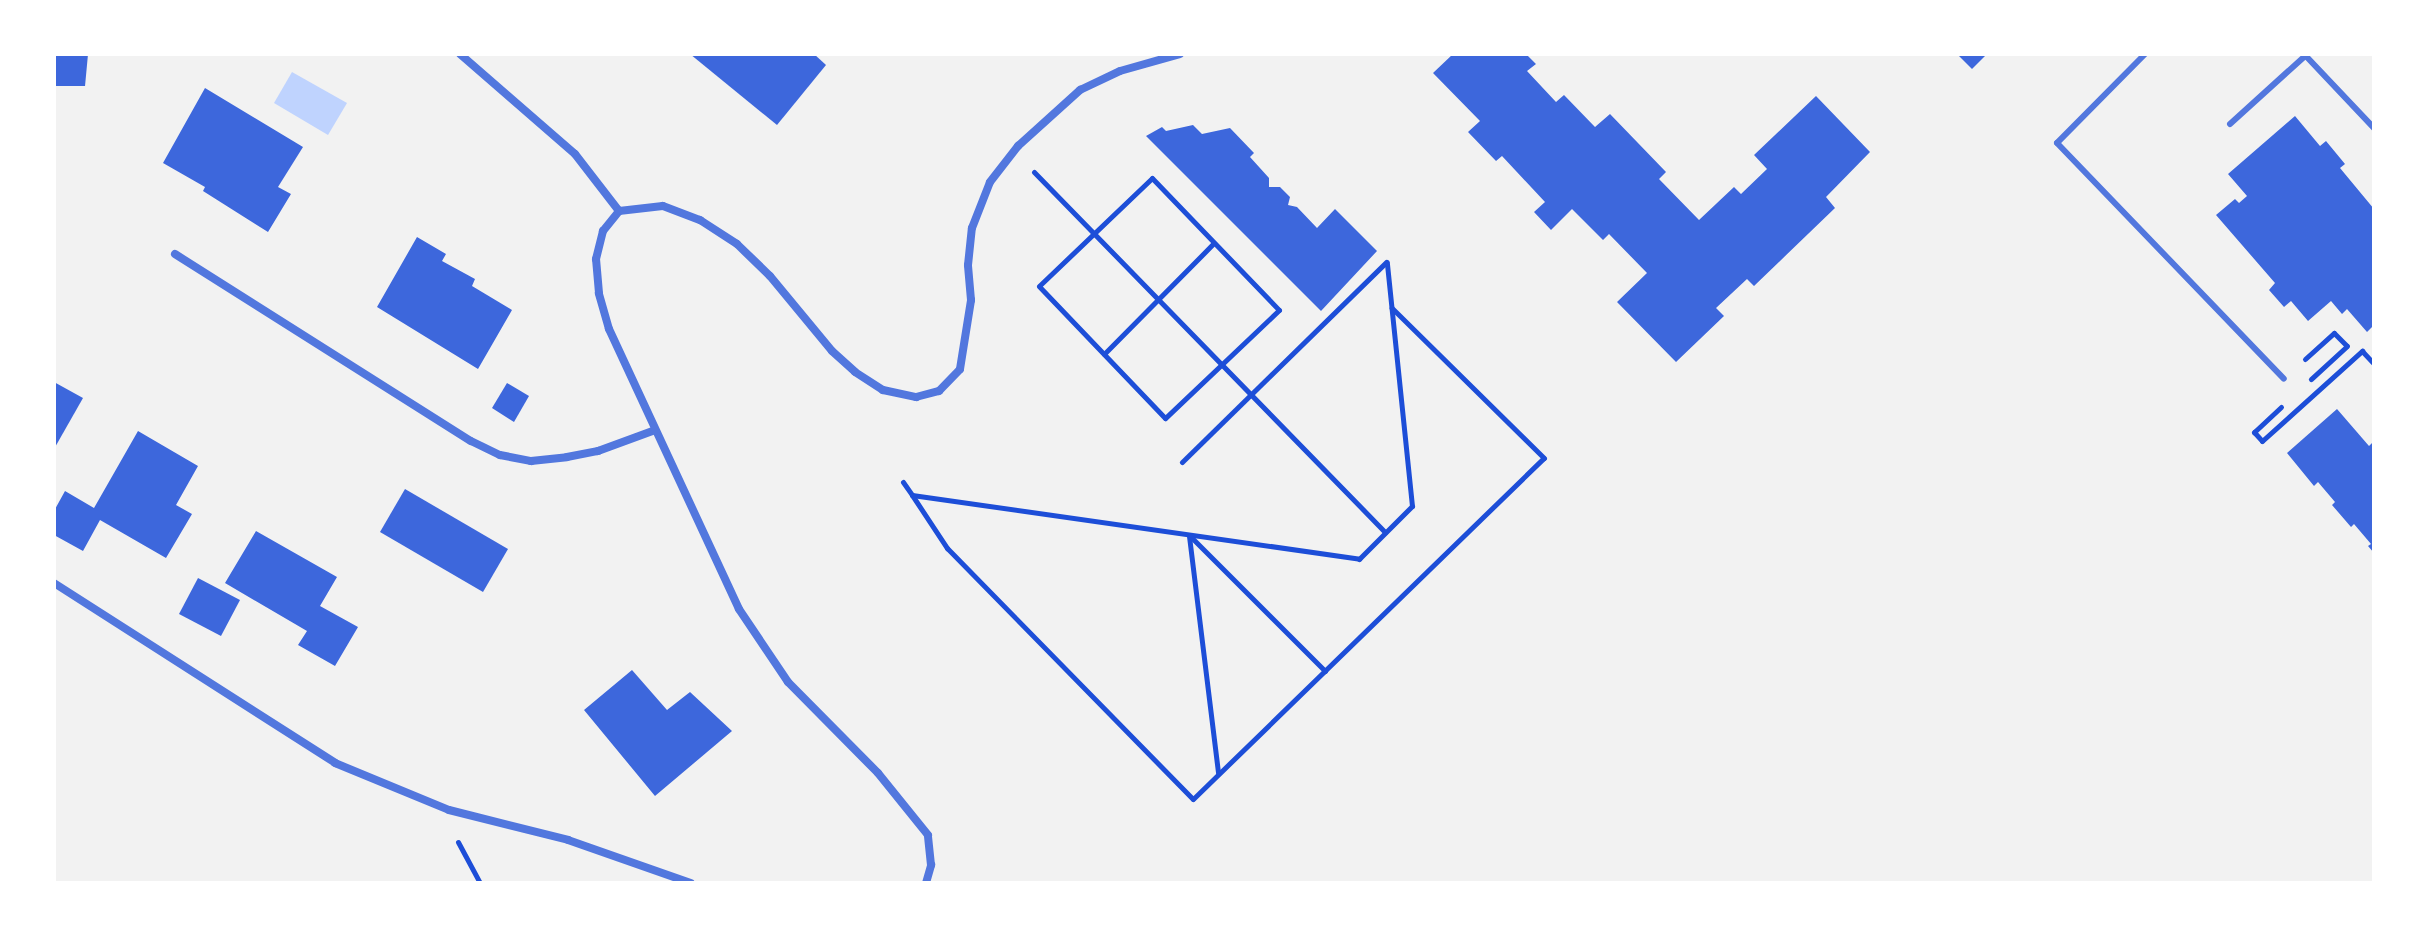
<!DOCTYPE html>
<html>
<head>
<meta charset="utf-8">
<style>
	body { margin:0 }
	#map { position:relative; width:2428px; height:937px; overflow:hidden; background:#f2f2f2; font-family:"Titillium Web",sans-serif }
	div>[style] { position:absolute }
	.water>* { inset:0; background:#bfd3fe }
	.building>* { inset:0; background:#3d67dc }
	.path>* { height:5px; margin:-2.5px; padding:0 2.5px; transform-origin:2.5px; border-radius:2.5px; background:#1d4ed8 }
	.service>* { height:6px; margin:-3px; padding:0 3px; transform-origin:3px; border-radius:3px; background:#5277de }
	.minor>* { height:8px; margin:-4px; padding:0 4px; transform-origin:4px; border-radius:4px; background:#5277de }
	span { translate:-50% -50%; white-space:nowrap; text-align:center; line-height:1.15; -webkit-text-stroke:6px #fff; paint-order:stroke }
	.frame { position:absolute; inset:0; border:56px solid #fff; pointer-events:none }
</style>
</head>
<body>
<div id="map">
	<div class="water">
		<i style="clip-path:polygon(292px 72px,347px 103px,328px 135px,274px 103px)"></i>
	</div>
	<div class="building">
		<i style="clip-path:polygon(54px 54px,88px 54px,85px 86px,54px 86px)"></i>
		<i style="clip-path:polygon(690px 54px,814px 54px,826px 65px,777px 125px)"></i>
		<i style="clip-path:polygon(1453px 54px,1526px 54px,1536px 64px,1527px 71px,1556px 102px,1564px 95px,1595px 127px,1610px 114px,1666px 172px,1659px 179px,1699px 220px,1734px 187px,1741px 194px,1767px 169px,1754px 155px,1816px 96px,1870px 152px,1826px 197px,1835px 208px,1754px 286px,1747px 279px,1716px 308px,1724px 316px,1676px 362px,1617px 302px,1647px 273px,1609px 234px,1603px 240px,1572px 209px,1551px 230px,1534px 212px,1545px 202px,1502px 156px,1496px 161px,1468px 132px,1480px 121px,1433px 73px)"></i>
		<i style="clip-path:polygon(1957px 54px,1987px 54px,1972px 69px)"></i>
		<i style="clip-path:polygon(205px 88px,303px 147px,278px 187px,291px 194px,268px 232px,203px 191px,205px 187px,163px 163px)"></i>
		<i style="clip-path:polygon(2295px 116px,2320px 146px,2326px 141px,2345px 164px,2340px 168px,2374px 209px,2374px 325px,2367px 332px,2347px 309px,2342px 314px,2331px 301px,2308px 321px,2291px 301px,2284px 307px,2269px 290px,2275px 283px,2216px 215px,2235px 199px,2239px 203px,2247px 196px,2228px 174px)"></i>
		<i style="clip-path:polygon(1193px 125px,1202px 134px,1230px 128px,1254px 153px,1250px 157px,1269px 178px,1269px 187px,1280px 187px,1290px 197px,1288px 205px,1297px 207px,1317px 228px,1335px 209px,1377px 251px,1321px 311px,1146px 136px,1162px 127px,1166px 131px)"></i>
		<i style="clip-path:polygon(417px 237px,446px 254px,442px 261px,475px 279px,472px 286px,512px 310px,478px 369px,377px 307px)"></i>
		<i style="clip-path:polygon(54px 382px,83px 398px,54px 449px)"></i>
		<i style="clip-path:polygon(507px 383px,529px 396px,514px 422px,492px 408px)"></i>
		<i style="clip-path:polygon(2337px 409px,2369px 446px,2374px 441px,2374px 553px,2368px 546px,2371px 544px,2354px 524px,2351px 527px,2332px 505px,2335px 502px,2318px 482px,2314px 486px,2287px 453px)"></i>
		<i style="clip-path:polygon(138px 431px,198px 466px,176px 505px,192px 514px,166px 558px,100px 520px,83px 551px,54px 535px,54px 511px,65px 491px,94px 508px)"></i>
		<i style="clip-path:polygon(405px 489px,508px 549px,483px 592px,380px 532px)"></i>
		<i style="clip-path:polygon(256px 531px,337px 577px,320px 606px,358px 627px,335px 666px,298px 645px,307px 631px,225px 583px)"></i>
		<i style="clip-path:polygon(198px 578px,240px 600px,221px 636px,179px 614px)"></i>
		<i style="clip-path:polygon(632px 670px,667px 710px,690px 692px,732px 731px,655px 796px,584px 710px)"></i>
	</div>
	<div class="path">
		<i style="left:1034px;top:172px;width:503px;rotate:45.73deg"></i>
		<i style="left:1152px;top:178px;width:183px;rotate:46.1deg"></i>
		<i style="left:1279px;top:310px;width:157px;rotate:136.5deg"></i>
		<i style="left:1165px;top:418px;width:182px;rotate:-133.7deg"></i>
		<i style="left:1039px;top:286px;width:156px;rotate:-43.7deg"></i>
		<i style="left:1104px;top:354px;width:156px;rotate:-45.3deg"></i>
		<i style="left:2305px;top:359px;width:39px;rotate:-42deg"></i>
		<i style="left:2334px;top:333px;width:18px;rotate:45deg"></i>
		<i style="left:2347px;top:346px;width:49px;rotate:137.5deg"></i>
		<i style="left:2281px;top:407px;width:37px;rotate:137deg"></i>
		<i style="left:2254px;top:432px;width:12px;rotate:48deg"></i>
		<i style="left:2262px;top:441px;width:135px;rotate:-42deg"></i>
		<i style="left:2362px;top:351px;width:18px;rotate:47deg"></i>
		<i style="left:1182px;top:462px;width:286px;rotate:-44.4deg"></i>
		<i style="left:903px;top:482px;width:16px;rotate:55deg"></i>
		<i style="left:912px;top:495px;width:452px;rotate:8.1deg"></i>
		<i style="left:1359px;top:559px;width:75px;rotate:-45deg"></i>
		<i style="left:1412px;top:506px;width:245px;rotate:-95.9deg"></i>
		<i style="left:912px;top:495px;width:64px;rotate:56.6deg"></i>
		<i style="left:947px;top:548px;width:351px;rotate:45.6deg"></i>
		<i style="left:1193px;top:799px;width:489px;rotate:-44.2deg"></i>
		<i style="left:1544px;top:458px;width:214px;rotate:-135.4deg"></i>
		<i style="left:1189px;top:536px;width:239px;rotate:83deg"></i>
		<i style="left:1190px;top:536px;width:191px;rotate:45deg"></i>
		<i style="left:458px;top:842px;width:47px;rotate:61.8deg"></i>
	</div>
	<div class="service">
		<i style="left:2145px;top:54px;width:125px;rotate:134.7deg"></i>
		<i style="left:2057px;top:143px;width:327px;rotate:46.1deg"></i>
		<i style="left:2304px;top:54px;width:102px;rotate:46.6deg"></i>
		<i style="left:2230px;top:124px;width:101px;rotate:-42.2deg"></i>
	</div>
	<div class="minor">
		<i style="left:460px;top:54px;width:152px;rotate:41deg"></i>
		<i style="left:575px;top:154px;width:72px;rotate:52.3deg"></i>
		<i style="left:175px;top:254px;width:350px;rotate:32.3deg"></i>
		<i style="left:471px;top:441px;width:32px;rotate:26deg"></i>
		<i style="left:500px;top:455px;width:32px;rotate:11deg"></i>
		<i style="left:531px;top:461px;width:36px;rotate:-6deg"></i>
		<i style="left:567px;top:457px;width:32px;rotate:-11deg"></i>
		<i style="left:598px;top:451px;width:61px;rotate:-20.2deg"></i>
		<i style="left:54px;top:583px;width:334px;rotate:32.6deg"></i>
		<i style="left:335px;top:763px;width:123px;rotate:22.4deg"></i>
		<i style="left:449px;top:810px;width:123px;rotate:14.1deg"></i>
		<i style="left:568px;top:840px;width:130px;rotate:19.3deg"></i>
		<i style="left:926px;top:883px;width:19px;rotate:-74deg"></i>
		<i style="left:931px;top:865px;width:30px;rotate:-96deg"></i>
		<i style="left:928px;top:835px;width:80px;rotate:-128.9deg"></i>
		<i style="left:878px;top:773px;width:128px;rotate:-134.7deg"></i>
		<i style="left:788px;top:682px;width:88px;rotate:-123.9deg"></i>
		<i style="left:739px;top:609px;width:309px;rotate:-114.9deg"></i>
		<i style="left:609px;top:329px;width:37px;rotate:-106deg"></i>
		<i style="left:599px;top:293px;width:34px;rotate:-95deg"></i>
		<i style="left:596px;top:259px;width:29px;rotate:-76deg"></i>
		<i style="left:603px;top:231px;width:26px;rotate:-51deg"></i>
		<i style="left:619px;top:211px;width:44px;rotate:-6.5deg"></i>
		<i style="left:663px;top:206px;width:40px;rotate:21deg"></i>
		<i style="left:700px;top:220px;width:44px;rotate:33deg"></i>
		<i style="left:737px;top:244px;width:46px;rotate:44.1deg"></i>
		<i style="left:770px;top:276px;width:97px;rotate:50.4deg"></i>
		<i style="left:832px;top:351px;width:31px;rotate:42deg"></i>
		<i style="left:855px;top:372px;width:33px;rotate:33deg"></i>
		<i style="left:883px;top:390px;width:34px;rotate:12deg"></i>
		<i style="left:916px;top:397px;width:24px;rotate:-15deg"></i>
		<i style="left:939px;top:391px;width:30px;rotate:-46deg"></i>
		<i style="left:960px;top:369px;width:70px;rotate:-80.9deg"></i>
		<i style="left:971px;top:300px;width:35px;rotate:-95deg"></i>
		<i style="left:968px;top:265px;width:37px;rotate:-84deg"></i>
		<i style="left:972px;top:228px;width:49px;rotate:-68.6deg"></i>
		<i style="left:990px;top:182px;width:46px;rotate:-52.1deg"></i>
		<i style="left:1018px;top:146px;width:84px;rotate:-42.1deg"></i>
		<i style="left:1080px;top:90px;width:44px;rotate:-25.4deg"></i>
		<i style="left:1120px;top:71px;width:62px;rotate:-15.8deg"></i>
	</div>
	<div class="frame"></div>
</div>
</body>
</html>
